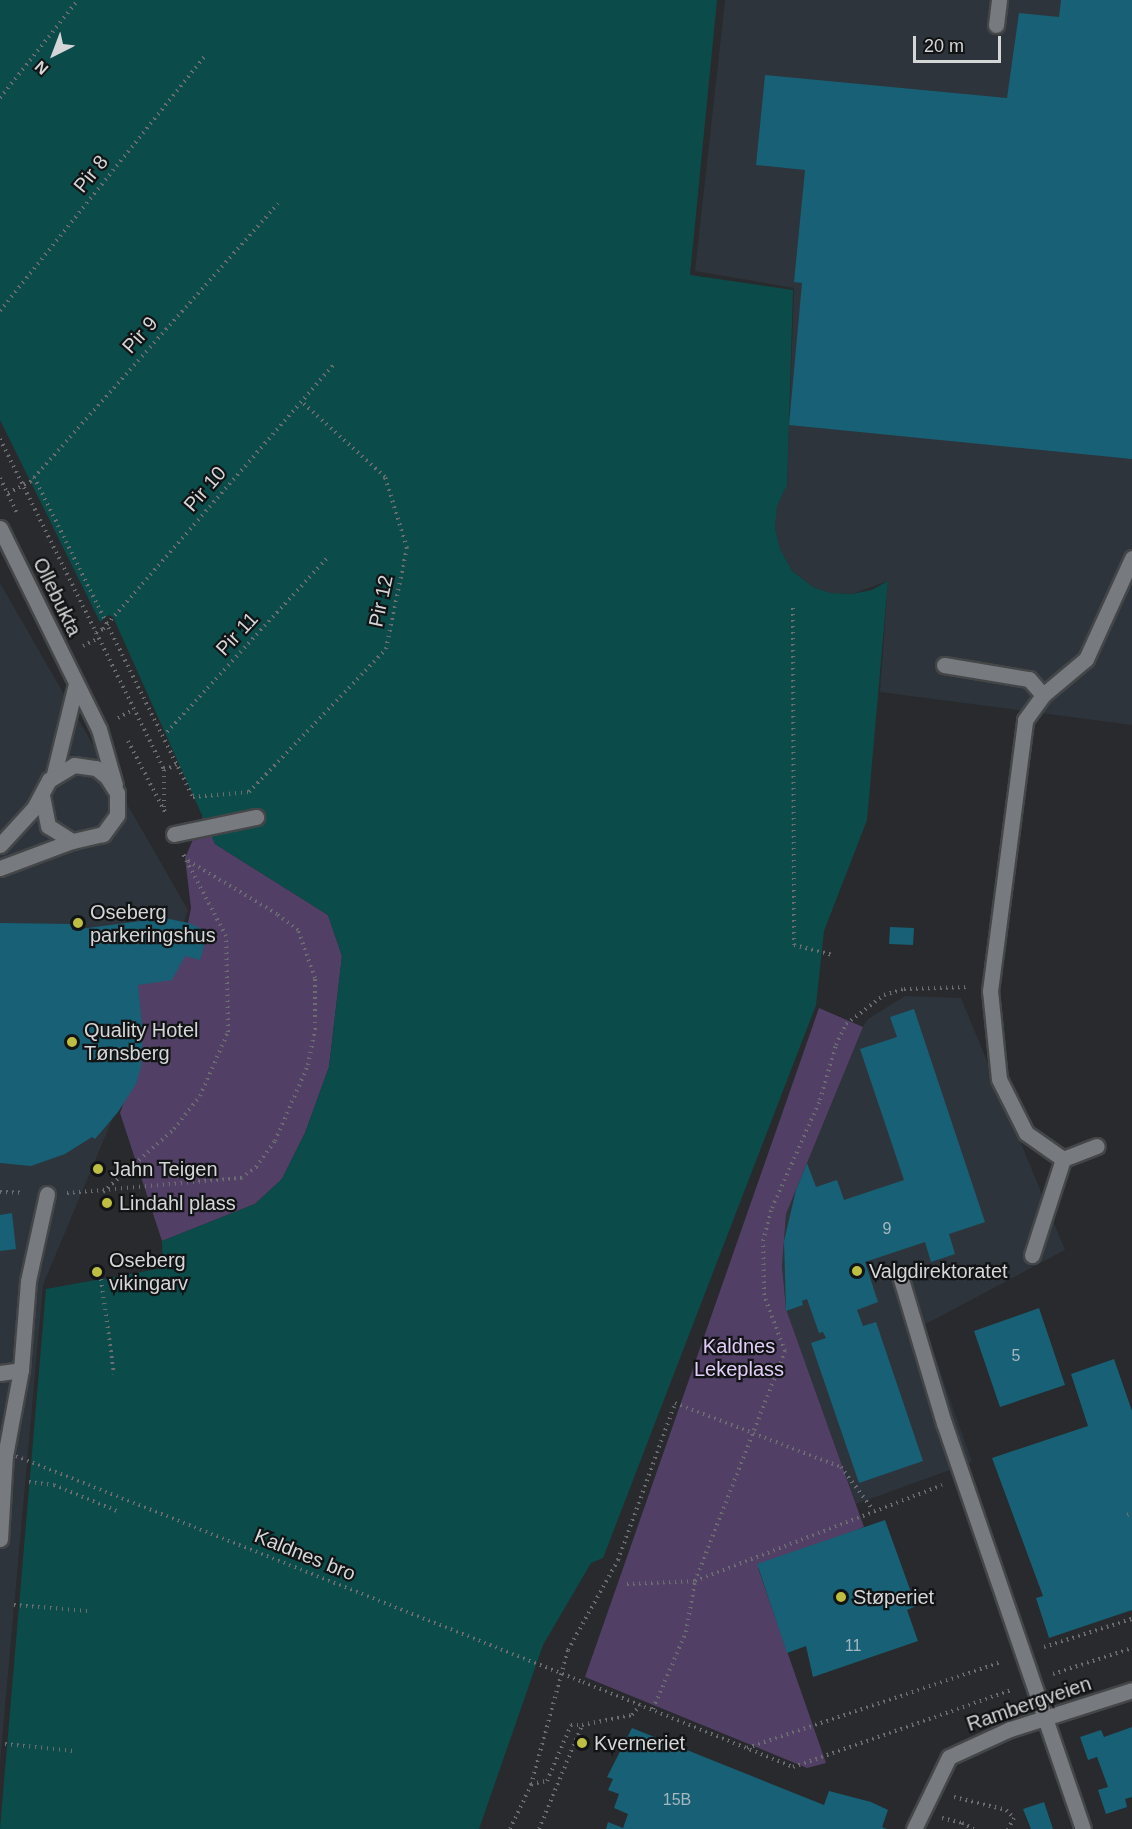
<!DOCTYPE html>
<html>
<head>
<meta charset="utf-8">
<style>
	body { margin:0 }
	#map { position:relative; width:1132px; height:1829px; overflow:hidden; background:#282a2d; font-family:Arial,sans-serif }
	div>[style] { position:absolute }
	.built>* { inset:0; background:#2d343b }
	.green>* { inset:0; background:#513f65 }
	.water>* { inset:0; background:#0b4c4b }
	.building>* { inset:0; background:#186075 }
	.path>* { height:4px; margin-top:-2px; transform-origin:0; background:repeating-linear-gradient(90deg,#6b6d70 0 1.5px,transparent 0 6px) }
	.roads { filter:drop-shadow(2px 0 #444648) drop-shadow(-2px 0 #444648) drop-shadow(0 2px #444648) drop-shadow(0 -2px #444648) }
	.minor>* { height:15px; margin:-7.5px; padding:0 7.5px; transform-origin:7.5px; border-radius:7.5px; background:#777a7e }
	.path-bridge>* { height:4px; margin-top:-2px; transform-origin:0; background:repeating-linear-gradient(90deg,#6b6d70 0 1.5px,transparent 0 6px) }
	.dots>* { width:16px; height:16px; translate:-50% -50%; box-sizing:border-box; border:3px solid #121314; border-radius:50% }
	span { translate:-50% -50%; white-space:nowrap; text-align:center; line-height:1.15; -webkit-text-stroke:4.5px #121314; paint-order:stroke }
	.number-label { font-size:16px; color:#a5b8bf }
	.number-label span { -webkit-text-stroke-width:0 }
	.street-label { font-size:20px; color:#d4d6d8 }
	.poi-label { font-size:20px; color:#d4d6d8 }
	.left { translate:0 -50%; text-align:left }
	.park-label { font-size:20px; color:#e1cdf9 }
	.north { position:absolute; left:24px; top:24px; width:60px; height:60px; -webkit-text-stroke:4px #121314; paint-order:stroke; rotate:222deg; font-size:16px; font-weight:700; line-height:24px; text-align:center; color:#d4d6d8 }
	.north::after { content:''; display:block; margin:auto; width:21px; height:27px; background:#d4d6d8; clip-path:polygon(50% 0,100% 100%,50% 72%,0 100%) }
	.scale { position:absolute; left:913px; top:36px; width:88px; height:27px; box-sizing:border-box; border:3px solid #d4d6d8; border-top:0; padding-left:8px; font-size:18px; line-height:21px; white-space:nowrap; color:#d4d6d8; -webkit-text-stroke:4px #121314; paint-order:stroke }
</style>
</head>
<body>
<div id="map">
	<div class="built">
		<i style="clip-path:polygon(725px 0,1132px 0,1132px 725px,880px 692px,888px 581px,852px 594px,830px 593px,813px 587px,792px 571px,780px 549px,775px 528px,777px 506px,787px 484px,794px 288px,695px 271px)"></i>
		<i style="clip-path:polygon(0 583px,188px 910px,130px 1077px,43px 1285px,0 1763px)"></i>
		<i style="clip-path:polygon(905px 996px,961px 998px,1065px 1250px,924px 1325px,972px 1462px,856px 1504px,786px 1309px,782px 1266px,786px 1214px,863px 1027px,868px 1019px)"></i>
	</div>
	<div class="green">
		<i style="clip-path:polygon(204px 814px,215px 844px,328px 915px,342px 956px,329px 1067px,305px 1133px,282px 1179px,255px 1204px,162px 1241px,120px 1113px,138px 1062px,137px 974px,184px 944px,191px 908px,185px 858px)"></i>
		<i style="clip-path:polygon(819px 1008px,863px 1027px,786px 1214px,782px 1266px,786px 1309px,864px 1527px,758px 1568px,826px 1763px,807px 1768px,585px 1677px)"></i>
	</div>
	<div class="water">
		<i style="clip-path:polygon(0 0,717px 0,690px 275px,793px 290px,787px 485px,777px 506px,775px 528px,780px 549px,792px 571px,813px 587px,830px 593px,852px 594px,872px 590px,888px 581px,867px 820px,824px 931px,816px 1005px,603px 1558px,591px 1563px,543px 1645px,479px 1829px,0 1829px,46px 1289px,163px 1268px,162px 1241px,255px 1204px,282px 1179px,305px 1133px,329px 1067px,342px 956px,328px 915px,215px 844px,113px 617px,109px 615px,100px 622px,0 420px)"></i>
	</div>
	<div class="building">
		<i style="clip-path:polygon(1061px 0,1132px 0,1132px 459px,789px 425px,802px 283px,794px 282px,805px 170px,756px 165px,765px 75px,1007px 98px,1019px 13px,1059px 17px)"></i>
		<i style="clip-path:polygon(164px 918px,189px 923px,208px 932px,200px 960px,185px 956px,172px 980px,138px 985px,143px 1035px,141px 1067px,136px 1084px,118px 1112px,95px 1139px,92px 1137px,65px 1154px,31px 1166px,0 1163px,0 923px,72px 924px,72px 930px)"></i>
		<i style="clip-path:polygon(890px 927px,914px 928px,913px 945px,889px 944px)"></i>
		<i style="clip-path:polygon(914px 1009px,985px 1222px,949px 1234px,955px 1254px,931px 1262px,925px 1242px,865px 1262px,878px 1302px,857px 1310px,863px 1326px,876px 1322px,923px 1461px,859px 1483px,811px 1343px,826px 1338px,823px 1332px,819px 1333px,807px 1299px,802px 1301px,803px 1305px,786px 1311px,784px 1241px,796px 1190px,807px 1163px,816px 1187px,837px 1180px,844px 1200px,904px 1180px,860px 1049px,897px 1037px,890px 1017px)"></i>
		<i style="clip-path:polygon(12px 1213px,16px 1249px,0 1251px,0 1215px)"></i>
		<i style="clip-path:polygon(1039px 1308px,1065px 1385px,1000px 1407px,974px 1331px)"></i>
		<i style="clip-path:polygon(1114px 1359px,1132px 1411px,1132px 1610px,1049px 1638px,1036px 1598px,1043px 1596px,992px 1458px,1088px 1426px,1071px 1374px)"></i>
		<i style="clip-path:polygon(885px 1520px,916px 1606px,907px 1610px,918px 1641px,813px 1677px,806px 1646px,787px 1653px,757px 1564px)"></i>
		<i style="clip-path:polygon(1132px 1727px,1132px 1797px,1125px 1799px,1127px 1807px,1106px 1814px,1098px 1790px,1108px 1787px,1097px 1757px,1088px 1760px,1080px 1737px,1101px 1730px,1104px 1737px)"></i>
		<i style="clip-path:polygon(632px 1728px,824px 1805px,829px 1791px,871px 1802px,888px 1810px,882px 1827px,887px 1829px,606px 1829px,608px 1822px,623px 1828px,628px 1814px,614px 1808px,619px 1794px,608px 1790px,613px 1779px,607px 1777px)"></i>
		<i style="clip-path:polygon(1044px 1802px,1053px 1829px,1031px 1829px,1023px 1809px)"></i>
	</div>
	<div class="path">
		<i style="left:0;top:98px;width:125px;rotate:-51.5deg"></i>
		<i style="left:0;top:311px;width:329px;rotate:-51.2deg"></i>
		<i style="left:0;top:439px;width:369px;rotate:63.6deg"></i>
		<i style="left:164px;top:770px;width:39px;rotate:90deg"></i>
		<i style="left:34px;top:477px;width:357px;rotate:63.6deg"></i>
		<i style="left:193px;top:797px;width:56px;rotate:-5.1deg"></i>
		<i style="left:249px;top:792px;width:198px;rotate:-46.2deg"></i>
		<i style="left:386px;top:649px;width:103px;rotate:-78.3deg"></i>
		<i style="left:407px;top:548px;width:74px;rotate:-107.2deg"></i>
		<i style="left:385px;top:477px;width:112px;rotate:-137.9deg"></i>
		<i style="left:0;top:478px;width:39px;rotate:64deg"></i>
		<i style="left:8px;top:493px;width:25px;rotate:-27deg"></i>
		<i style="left:30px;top:482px;width:373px;rotate:-48.3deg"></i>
		<i style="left:793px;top:608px;width:337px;rotate:89.8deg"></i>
		<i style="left:794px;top:945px;width:40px;rotate:14.4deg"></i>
		<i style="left:96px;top:633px;width:8px;rotate:-30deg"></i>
		<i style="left:103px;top:629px;width:353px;rotate:-48.9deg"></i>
		<i style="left:83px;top:646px;width:18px;rotate:-27deg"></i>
		<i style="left:118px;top:718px;width:18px;rotate:-29deg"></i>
		<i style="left:167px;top:732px;width:238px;rotate:-47.4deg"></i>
		<i style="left:128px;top:741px;width:82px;rotate:62.5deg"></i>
		<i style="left:164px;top:770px;width:14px;rotate:-25deg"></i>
		<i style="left:0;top:1192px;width:24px;rotate:2deg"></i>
		<i style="left:103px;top:1192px;width:95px;rotate:-41.6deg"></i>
		<i style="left:174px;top:1129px;width:42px;rotate:-51.8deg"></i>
		<i style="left:200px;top:1096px;width:70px;rotate:-66.4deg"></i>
		<i style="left:228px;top:1032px;width:96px;rotate:-91.2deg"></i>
		<i style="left:226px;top:936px;width:93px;rotate:-117.7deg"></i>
		<i style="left:67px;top:1193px;width:175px;rotate:-4.9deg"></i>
		<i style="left:241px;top:1178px;width:19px;rotate:-36deg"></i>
		<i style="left:256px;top:1167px;width:32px;rotate:-54deg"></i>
		<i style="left:275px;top:1141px;width:83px;rotate:-66.5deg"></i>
		<i style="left:308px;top:1065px;width:37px;rotate:-79deg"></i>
		<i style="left:315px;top:1029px;width:51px;rotate:-90deg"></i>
		<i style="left:315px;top:978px;width:51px;rotate:-109.5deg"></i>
		<i style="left:298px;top:930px;width:26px;rotate:-143deg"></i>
		<i style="left:277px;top:914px;width:107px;rotate:-149.1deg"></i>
		<i style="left:101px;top:1279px;width:96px;rotate:82.2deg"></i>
		<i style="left:29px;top:1482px;width:25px;rotate:7deg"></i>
		<i style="left:54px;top:1485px;width:68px;rotate:22.4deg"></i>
		<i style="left:1127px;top:1515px;width:5px;rotate:-22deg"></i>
		<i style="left:627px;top:1584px;width:68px;rotate:-2.5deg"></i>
		<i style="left:695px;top:1581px;width:265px;rotate:-21.2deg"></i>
		<i style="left:14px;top:1605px;width:74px;rotate:4.6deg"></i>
		<i style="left:1044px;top:1647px;width:92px;rotate:-17.7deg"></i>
		<i style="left:1053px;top:1674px;width:83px;rotate:-18.2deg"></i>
		<i style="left:583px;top:1682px;width:227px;rotate:22deg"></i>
		<i style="left:793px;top:1767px;width:232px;rotate:-19.4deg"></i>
		<i style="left:653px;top:1709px;width:84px;rotate:-66.8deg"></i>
		<i style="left:686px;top:1632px;width:52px;rotate:-80deg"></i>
		<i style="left:695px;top:1581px;width:247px;rotate:-68.6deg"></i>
		<i style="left:785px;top:1351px;width:60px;rotate:-110.6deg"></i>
		<i style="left:764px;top:1295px;width:54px;rotate:-91.1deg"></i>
		<i style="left:763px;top:1241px;width:34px;rotate:-75deg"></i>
		<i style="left:772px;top:1208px;width:118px;rotate:-66deg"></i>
		<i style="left:820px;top:1100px;width:57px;rotate:-73.8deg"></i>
		<i style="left:836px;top:1045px;width:23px;rotate:-65deg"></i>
		<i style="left:846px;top:1024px;width:48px;rotate:-37.3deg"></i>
		<i style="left:884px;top:995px;width:21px;rotate:-17deg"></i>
		<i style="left:904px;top:989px;width:64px;rotate:-1.8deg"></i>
		<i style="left:5px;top:1744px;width:70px;rotate:5.7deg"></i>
		<i style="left:747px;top:1748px;width:268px;rotate:-18.7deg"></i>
		<i style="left:531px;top:1784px;width:16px;rotate:-11deg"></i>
		<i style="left:547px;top:1781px;width:61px;rotate:-66.8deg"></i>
		<i style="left:571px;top:1725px;width:11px"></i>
		<i style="left:954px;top:1797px;width:54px;rotate:14deg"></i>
		<i style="left:1006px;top:1810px;width:11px;rotate:45deg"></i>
		<i style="left:1014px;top:1818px;width:13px;rotate:119deg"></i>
		<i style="left:942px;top:1818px;width:21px;rotate:14deg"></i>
		<i style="left:962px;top:1823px;width:6px;rotate:99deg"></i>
		<i style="left:962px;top:1823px;width:13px;rotate:27deg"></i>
		<i style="left:510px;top:1829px;width:49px;rotate:-64.5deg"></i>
		<i style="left:531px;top:1785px;width:140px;rotate:-74.7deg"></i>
		<i style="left:568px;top:1650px;width:103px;rotate:-60.9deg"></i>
		<i style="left:618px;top:1560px;width:167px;rotate:-70deg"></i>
		<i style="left:675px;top:1403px;width:178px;rotate:21.1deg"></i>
		<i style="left:841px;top:1467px;width:54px;rotate:53.3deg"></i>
		<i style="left:539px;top:1829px;width:113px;rotate:-67.5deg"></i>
		<i style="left:582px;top:1725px;width:51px;rotate:-11.3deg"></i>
		<i style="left:632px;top:1715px;width:13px;rotate:-51deg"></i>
	</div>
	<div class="roads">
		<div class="minor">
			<i style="left:996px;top:25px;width:25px;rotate:-83deg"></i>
			<i style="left:0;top:528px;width:224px;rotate:63.8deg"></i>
			<i style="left:99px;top:729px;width:58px;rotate:74.1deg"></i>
			<i style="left:944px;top:665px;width:86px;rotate:9.4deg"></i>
			<i style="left:1029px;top:679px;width:21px;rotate:49deg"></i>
			<i style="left:54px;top:774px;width:93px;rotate:-76.3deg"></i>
			<i style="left:174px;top:834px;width:84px;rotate:-11.7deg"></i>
			<i style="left:0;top:845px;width:50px;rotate:-47.4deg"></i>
			<i style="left:34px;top:808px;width:32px;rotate:-62deg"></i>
			<i style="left:49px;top:780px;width:29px;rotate:-31deg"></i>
			<i style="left:74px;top:765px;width:22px;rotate:8deg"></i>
			<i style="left:96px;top:768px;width:14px;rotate:39deg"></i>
			<i style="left:107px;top:777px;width:19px;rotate:58deg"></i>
			<i style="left:117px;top:793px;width:22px;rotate:90deg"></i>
			<i style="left:117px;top:815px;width:24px;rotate:126deg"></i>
			<i style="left:103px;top:834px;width:32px;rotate:167deg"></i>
			<i style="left:72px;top:841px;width:28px;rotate:-148deg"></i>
			<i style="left:48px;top:826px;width:31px;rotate:-101deg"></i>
			<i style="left:0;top:868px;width:77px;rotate:-20.6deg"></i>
			<i style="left:1063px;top:1159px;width:45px;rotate:-144.9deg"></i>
			<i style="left:1026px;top:1133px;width:60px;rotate:-116.6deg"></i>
			<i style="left:999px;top:1079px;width:88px;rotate:-95.8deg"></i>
			<i style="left:990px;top:991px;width:273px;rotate:-82.6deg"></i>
			<i style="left:1025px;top:720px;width:31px;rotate:-54deg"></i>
			<i style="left:1043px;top:695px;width:56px;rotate:-39.9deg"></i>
			<i style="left:1086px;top:659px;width:111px;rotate:-65.5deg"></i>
			<i style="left:1063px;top:1159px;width:36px;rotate:-21deg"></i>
			<i style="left:1032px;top:1255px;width:101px;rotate:-72.1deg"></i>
			<i style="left:901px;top:1279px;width:150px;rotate:73.4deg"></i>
			<i style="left:944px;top:1423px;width:429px;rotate:71.1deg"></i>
			<i style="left:0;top:1373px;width:21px;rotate:-8deg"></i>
			<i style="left:0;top:1539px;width:83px;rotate:-86.6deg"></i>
			<i style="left:5px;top:1456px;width:87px;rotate:-79.5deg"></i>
			<i style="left:21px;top:1370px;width:89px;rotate:-85.5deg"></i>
			<i style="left:28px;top:1281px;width:89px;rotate:-77.7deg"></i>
			<i style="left:914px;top:1829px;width:80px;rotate:-64.1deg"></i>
			<i style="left:949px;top:1757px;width:67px;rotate:-24.7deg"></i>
			<i style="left:1010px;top:1729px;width:128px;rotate:-17.7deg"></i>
		</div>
	</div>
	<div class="path-bridge">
		<i style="left:16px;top:1456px;width:610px;rotate:21.73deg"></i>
	</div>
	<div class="dots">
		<i style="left:78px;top:923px;background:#bebf42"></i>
		<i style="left:72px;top:1042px;background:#bebf42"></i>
		<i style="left:98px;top:1169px;background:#bebf42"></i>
		<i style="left:107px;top:1203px;background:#bebf42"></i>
		<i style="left:857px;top:1271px;background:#bebf42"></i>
		<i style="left:97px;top:1272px;background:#bebf42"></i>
		<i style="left:841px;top:1597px;background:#bebf42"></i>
		<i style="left:582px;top:1743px;background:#bebf42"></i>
	</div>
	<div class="number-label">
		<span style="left:887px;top:1229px">9</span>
		<span style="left:1016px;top:1356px">5</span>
		<span style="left:853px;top:1646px">11</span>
		<span style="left:677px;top:1800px">15B</span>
	</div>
	<div class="street-label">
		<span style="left:91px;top:174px;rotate:-51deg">Pir 8</span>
		<span style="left:140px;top:335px;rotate:-48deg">Pir 9</span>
		<span style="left:205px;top:489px;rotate:-49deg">Pir 10</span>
		<span style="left:57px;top:597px;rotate:64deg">Ollebukta</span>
		<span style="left:381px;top:601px;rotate:-78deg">Pir 12</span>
		<span style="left:237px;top:634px;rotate:-47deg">Pir 11</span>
		<span style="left:305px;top:1555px;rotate:22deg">Kaldnes bro</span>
		<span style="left:1029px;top:1704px;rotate:-19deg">Rambergveien</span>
	</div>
	<div class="poi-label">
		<span class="left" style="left:90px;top:924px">Oseberg<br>parkeringshus</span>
		<span class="left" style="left:84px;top:1042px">Quality Hotel<br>Tønsberg</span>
		<span class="left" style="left:110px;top:1169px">Jahn Teigen</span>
		<span class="left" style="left:119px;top:1203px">Lindahl plass</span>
		<span class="left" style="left:109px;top:1272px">Oseberg<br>vikingarv</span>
		<span class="left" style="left:869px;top:1271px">Valgdirektoratet</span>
		<span class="left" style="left:853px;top:1597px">Støperiet</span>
		<span class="left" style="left:594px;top:1743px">Kverneriet</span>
	</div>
	<div class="park-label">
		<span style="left:739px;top:1358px">Kaldnes<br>Lekeplass</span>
	</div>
	<div class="north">N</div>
	<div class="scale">20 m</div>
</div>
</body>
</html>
